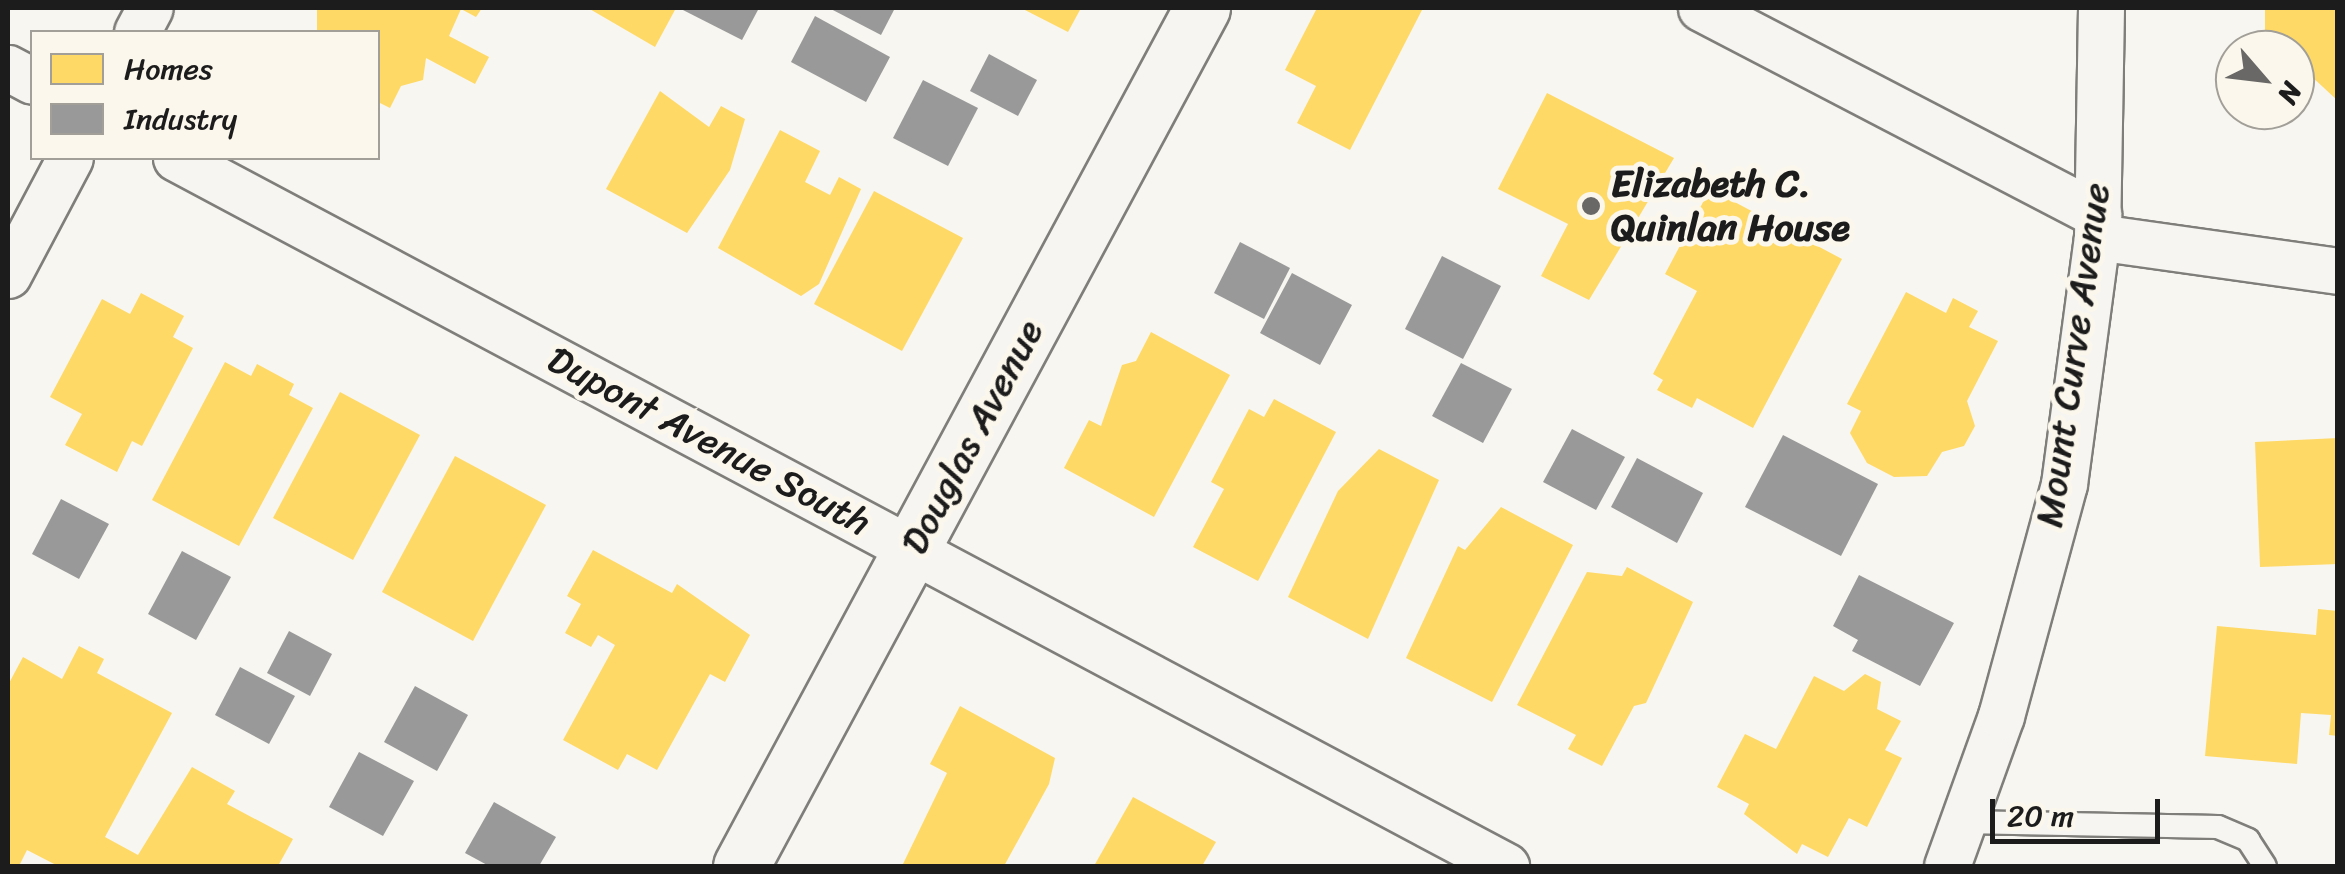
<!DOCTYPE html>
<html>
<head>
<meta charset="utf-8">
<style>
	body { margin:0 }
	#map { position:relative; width:2345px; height:874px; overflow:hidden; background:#f8f6f0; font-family:Sriracha,sans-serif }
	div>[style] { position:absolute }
	.homes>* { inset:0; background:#ffd966 }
	.industry>* { inset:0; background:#999 }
	.roads { filter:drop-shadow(2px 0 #7f7e7b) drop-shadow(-2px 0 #7f7e7b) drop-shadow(0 2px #7f7e7b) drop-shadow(0 -2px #7f7e7b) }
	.service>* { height:22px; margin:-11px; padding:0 11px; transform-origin:11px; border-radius:11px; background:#f6f5f1 }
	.minor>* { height:45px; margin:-22.5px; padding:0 22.5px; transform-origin:22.5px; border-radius:22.5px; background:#f6f5f1 }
	.tertiary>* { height:55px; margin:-27.5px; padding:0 27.5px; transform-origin:27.5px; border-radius:27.5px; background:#f6f5f1 }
	.dots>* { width:28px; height:28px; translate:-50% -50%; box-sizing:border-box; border:5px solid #fbf7ec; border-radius:50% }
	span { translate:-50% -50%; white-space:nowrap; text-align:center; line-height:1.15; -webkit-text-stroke:10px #fbf7ec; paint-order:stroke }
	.poi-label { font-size:38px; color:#1c1c1c; font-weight:700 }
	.left { translate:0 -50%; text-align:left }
	.street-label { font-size:38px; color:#1c1c1c }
	.frame { position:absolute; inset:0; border:10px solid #1c1c1c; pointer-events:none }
	.legend { position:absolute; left:30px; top:30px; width:350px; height:130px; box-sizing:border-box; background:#fbf7ec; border:2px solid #a29f99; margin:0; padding:12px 18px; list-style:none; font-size:30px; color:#1c1c1c }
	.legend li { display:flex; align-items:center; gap:20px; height:50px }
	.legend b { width:50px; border:2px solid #a29f99 }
	.north { position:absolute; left:2215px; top:30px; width:100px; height:100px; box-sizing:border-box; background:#fbf7ec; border:2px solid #a29f99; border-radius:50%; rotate:118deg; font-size:28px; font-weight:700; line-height:40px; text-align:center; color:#1c1c1c }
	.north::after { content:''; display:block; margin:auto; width:35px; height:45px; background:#696866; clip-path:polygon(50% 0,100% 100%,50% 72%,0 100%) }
	.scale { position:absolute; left:1990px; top:799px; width:170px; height:45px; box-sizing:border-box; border:5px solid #1c1c1c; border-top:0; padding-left:12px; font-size:30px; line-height:35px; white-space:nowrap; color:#1c1c1c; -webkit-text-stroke:8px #fbf7ec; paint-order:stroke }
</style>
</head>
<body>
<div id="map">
	<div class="homes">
		<i style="clip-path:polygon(317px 8px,482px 8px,476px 17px,461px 9px,449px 36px,489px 57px,475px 84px,426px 58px,423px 80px,401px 86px,390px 108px,378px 102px,378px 32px,317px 32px)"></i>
		<i style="clip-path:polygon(588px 8px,676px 8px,655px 47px)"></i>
		<i style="clip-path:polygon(1021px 8px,1081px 8px,1068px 32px)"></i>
		<i style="clip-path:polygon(1317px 8px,1423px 8px,1350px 150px,1297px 123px,1316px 86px,1285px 70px)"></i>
		<i style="clip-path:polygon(2265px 8px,2338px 8px,2338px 101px,2295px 61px,2295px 50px,2265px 33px)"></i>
		<i style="clip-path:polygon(660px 91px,709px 127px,721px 106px,745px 119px,730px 170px,687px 233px,606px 189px)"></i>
		<i style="clip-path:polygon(1547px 93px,1674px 158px,1589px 300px,1541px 276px,1568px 224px,1498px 189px)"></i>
		<i style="clip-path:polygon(780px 130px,820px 151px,805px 182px,830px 195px,839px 177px,861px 189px,819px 284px,801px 296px,718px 248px)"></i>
		<i style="clip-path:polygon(1710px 189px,1842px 259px,1753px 428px,1697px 398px,1692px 408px,1657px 390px,1663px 380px,1653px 374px,1697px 291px,1665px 274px)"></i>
		<i style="clip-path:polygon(874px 191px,963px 238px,902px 351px,814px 304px)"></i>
		<i style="clip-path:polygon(1906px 292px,1946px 313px,1953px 298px,1978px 311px,1969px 327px,1998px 341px,1967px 401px,1975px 426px,1964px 446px,1942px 452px,1927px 476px,1894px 477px,1867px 463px,1850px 433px,1861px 411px,1847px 404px)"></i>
		<i style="clip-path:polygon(141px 293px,184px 316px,173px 337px,193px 348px,142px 446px,132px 441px,117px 472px,65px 445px,82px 414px,50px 397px,102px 299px,130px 314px)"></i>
		<i style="clip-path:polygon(1151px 332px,1230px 375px,1154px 517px,1064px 468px,1089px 420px,1101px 426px,1122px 365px,1136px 361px)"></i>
		<i style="clip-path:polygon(225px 362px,251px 376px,257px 364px,294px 384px,289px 395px,313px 408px,239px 546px,152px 500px)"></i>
		<i style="clip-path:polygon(340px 392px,420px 435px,353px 560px,273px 518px)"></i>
		<i style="clip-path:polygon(1274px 399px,1336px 432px,1258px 581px,1193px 547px,1224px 489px,1211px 482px,1249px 409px,1264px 417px)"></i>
		<i style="clip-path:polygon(2338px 438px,2338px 564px,2260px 567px,2255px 442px)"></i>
		<i style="clip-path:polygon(1379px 449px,1439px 480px,1368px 639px,1288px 597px,1338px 491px)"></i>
		<i style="clip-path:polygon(455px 456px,546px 505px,473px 641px,382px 592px)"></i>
		<i style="clip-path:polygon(1501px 507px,1573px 545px,1492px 702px,1406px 658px,1458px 546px,1465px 550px)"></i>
		<i style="clip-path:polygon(593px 550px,672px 593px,677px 584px,750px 635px,725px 682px,710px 674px,657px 770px,627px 754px,618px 770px,563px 740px,615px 645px,598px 635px,591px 647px,565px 633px,581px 604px,567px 596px)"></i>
		<i style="clip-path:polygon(1627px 567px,1693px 602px,1646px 703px,1634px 706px,1602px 766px,1568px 749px,1576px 735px,1517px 705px,1587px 572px,1622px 576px)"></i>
		<i style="clip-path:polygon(2318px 609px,2338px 611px,2338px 736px,2329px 735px,2331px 715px,2301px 713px,2297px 764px,2205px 756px,2217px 626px,2316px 635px)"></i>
		<i style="clip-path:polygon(79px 646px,104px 659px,97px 673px,172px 713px,105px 837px,138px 855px,192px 767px,235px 791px,227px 804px,293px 839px,278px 866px,58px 866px,27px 850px,19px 866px,8px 866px,8px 685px,23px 657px,62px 679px)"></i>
		<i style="clip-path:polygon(1865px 674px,1881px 682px,1877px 709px,1901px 721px,1885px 750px,1902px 758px,1867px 827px,1849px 818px,1828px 857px,1802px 844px,1797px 854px,1744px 814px,1749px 804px,1717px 787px,1745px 734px,1776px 749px,1814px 676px,1844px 691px)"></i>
		<i style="clip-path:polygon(960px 706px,1055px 758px,1049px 784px,1004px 866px,902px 866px,947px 773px,930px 764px)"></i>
		<i style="clip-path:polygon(1133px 797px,1216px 842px,1202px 866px,1094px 866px)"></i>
	</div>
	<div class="industry">
		<i style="clip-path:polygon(679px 8px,759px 8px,742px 40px)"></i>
		<i style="clip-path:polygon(829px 8px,895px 8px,881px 35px)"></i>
		<i style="clip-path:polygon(815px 16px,890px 57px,866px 102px,791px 62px)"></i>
		<i style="clip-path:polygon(989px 54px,1037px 80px,1018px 116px,970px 91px)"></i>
		<i style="clip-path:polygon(923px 80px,978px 108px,948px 166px,893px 138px)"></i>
		<i style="clip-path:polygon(1240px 242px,1290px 268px,1264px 319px,1214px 293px)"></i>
		<i style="clip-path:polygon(1442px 256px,1501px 286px,1463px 359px,1405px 329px)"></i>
		<i style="clip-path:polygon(1292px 273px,1352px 305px,1320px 365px,1260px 333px)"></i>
		<i style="clip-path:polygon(1461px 363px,1512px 389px,1483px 443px,1432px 416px)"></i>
		<i style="clip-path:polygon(1572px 429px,1625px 457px,1596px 510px,1543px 482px)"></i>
		<i style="clip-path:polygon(1783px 435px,1878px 484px,1841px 556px,1745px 507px)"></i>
		<i style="clip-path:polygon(1637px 458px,1703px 493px,1677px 543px,1611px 507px)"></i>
		<i style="clip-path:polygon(61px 499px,109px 524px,79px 579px,32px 554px)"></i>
		<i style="clip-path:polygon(182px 551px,231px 577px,196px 640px,148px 614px)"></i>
		<i style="clip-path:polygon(1859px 575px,1954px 623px,1920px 686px,1852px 651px,1858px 640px,1833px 626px)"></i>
		<i style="clip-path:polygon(289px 631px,332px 654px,310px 696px,267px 673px)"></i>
		<i style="clip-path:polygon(240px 667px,295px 696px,269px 744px,215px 715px)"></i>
		<i style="clip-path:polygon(415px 686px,468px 715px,437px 771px,384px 742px)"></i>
		<i style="clip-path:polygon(359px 752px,414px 781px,383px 836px,329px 807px)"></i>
		<i style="clip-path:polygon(494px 802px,556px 837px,539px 866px,489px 866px,465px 853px)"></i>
	</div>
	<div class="roads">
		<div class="service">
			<i style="left:1963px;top:822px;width:255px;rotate:1.1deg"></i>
			<i style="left:2218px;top:827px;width:33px;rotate:23deg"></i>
			<i style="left:2248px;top:840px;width:31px;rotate:57deg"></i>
		</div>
		<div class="minor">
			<i style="left:1701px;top:8px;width:448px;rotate:27.5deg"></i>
			<i style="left:137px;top:32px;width:27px;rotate:-62deg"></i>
			<i style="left:8px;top:68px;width:27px;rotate:28deg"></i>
			<i style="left:176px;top:158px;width:1507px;rotate:28.03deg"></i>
			<i style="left:2097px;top:237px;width:243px;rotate:8deg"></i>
			<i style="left:8px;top:275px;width:132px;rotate:-62.1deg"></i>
			<i style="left:1947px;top:866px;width:159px;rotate:-70.2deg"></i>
			<i style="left:2001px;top:716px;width:240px;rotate:-74.8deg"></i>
			<i style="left:2064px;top:484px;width:249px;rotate:-82.4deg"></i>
			<i style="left:2097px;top:237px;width:229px;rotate:-89deg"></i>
		</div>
		<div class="tertiary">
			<i style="left:741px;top:866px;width:974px;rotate:-61.75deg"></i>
		</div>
	</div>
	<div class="dots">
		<i style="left:1591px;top:206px;background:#696866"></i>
	</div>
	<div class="poi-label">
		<span class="left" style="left:1611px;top:206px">Elizabeth C.<br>Quinlan House</span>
	</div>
	<div class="street-label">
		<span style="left:2073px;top:355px;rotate:-82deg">Mount Curve Avenue</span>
		<span style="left:972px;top:437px;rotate:-62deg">Douglas Avenue</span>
		<span style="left:709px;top:441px;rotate:28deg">Dupont Avenue South</span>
	</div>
	<div class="frame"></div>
	<ul class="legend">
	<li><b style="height:28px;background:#ffd966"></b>Homes</li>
	<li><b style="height:28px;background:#999"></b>Industry</li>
	</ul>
	<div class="north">N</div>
	<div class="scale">20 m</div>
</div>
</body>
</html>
